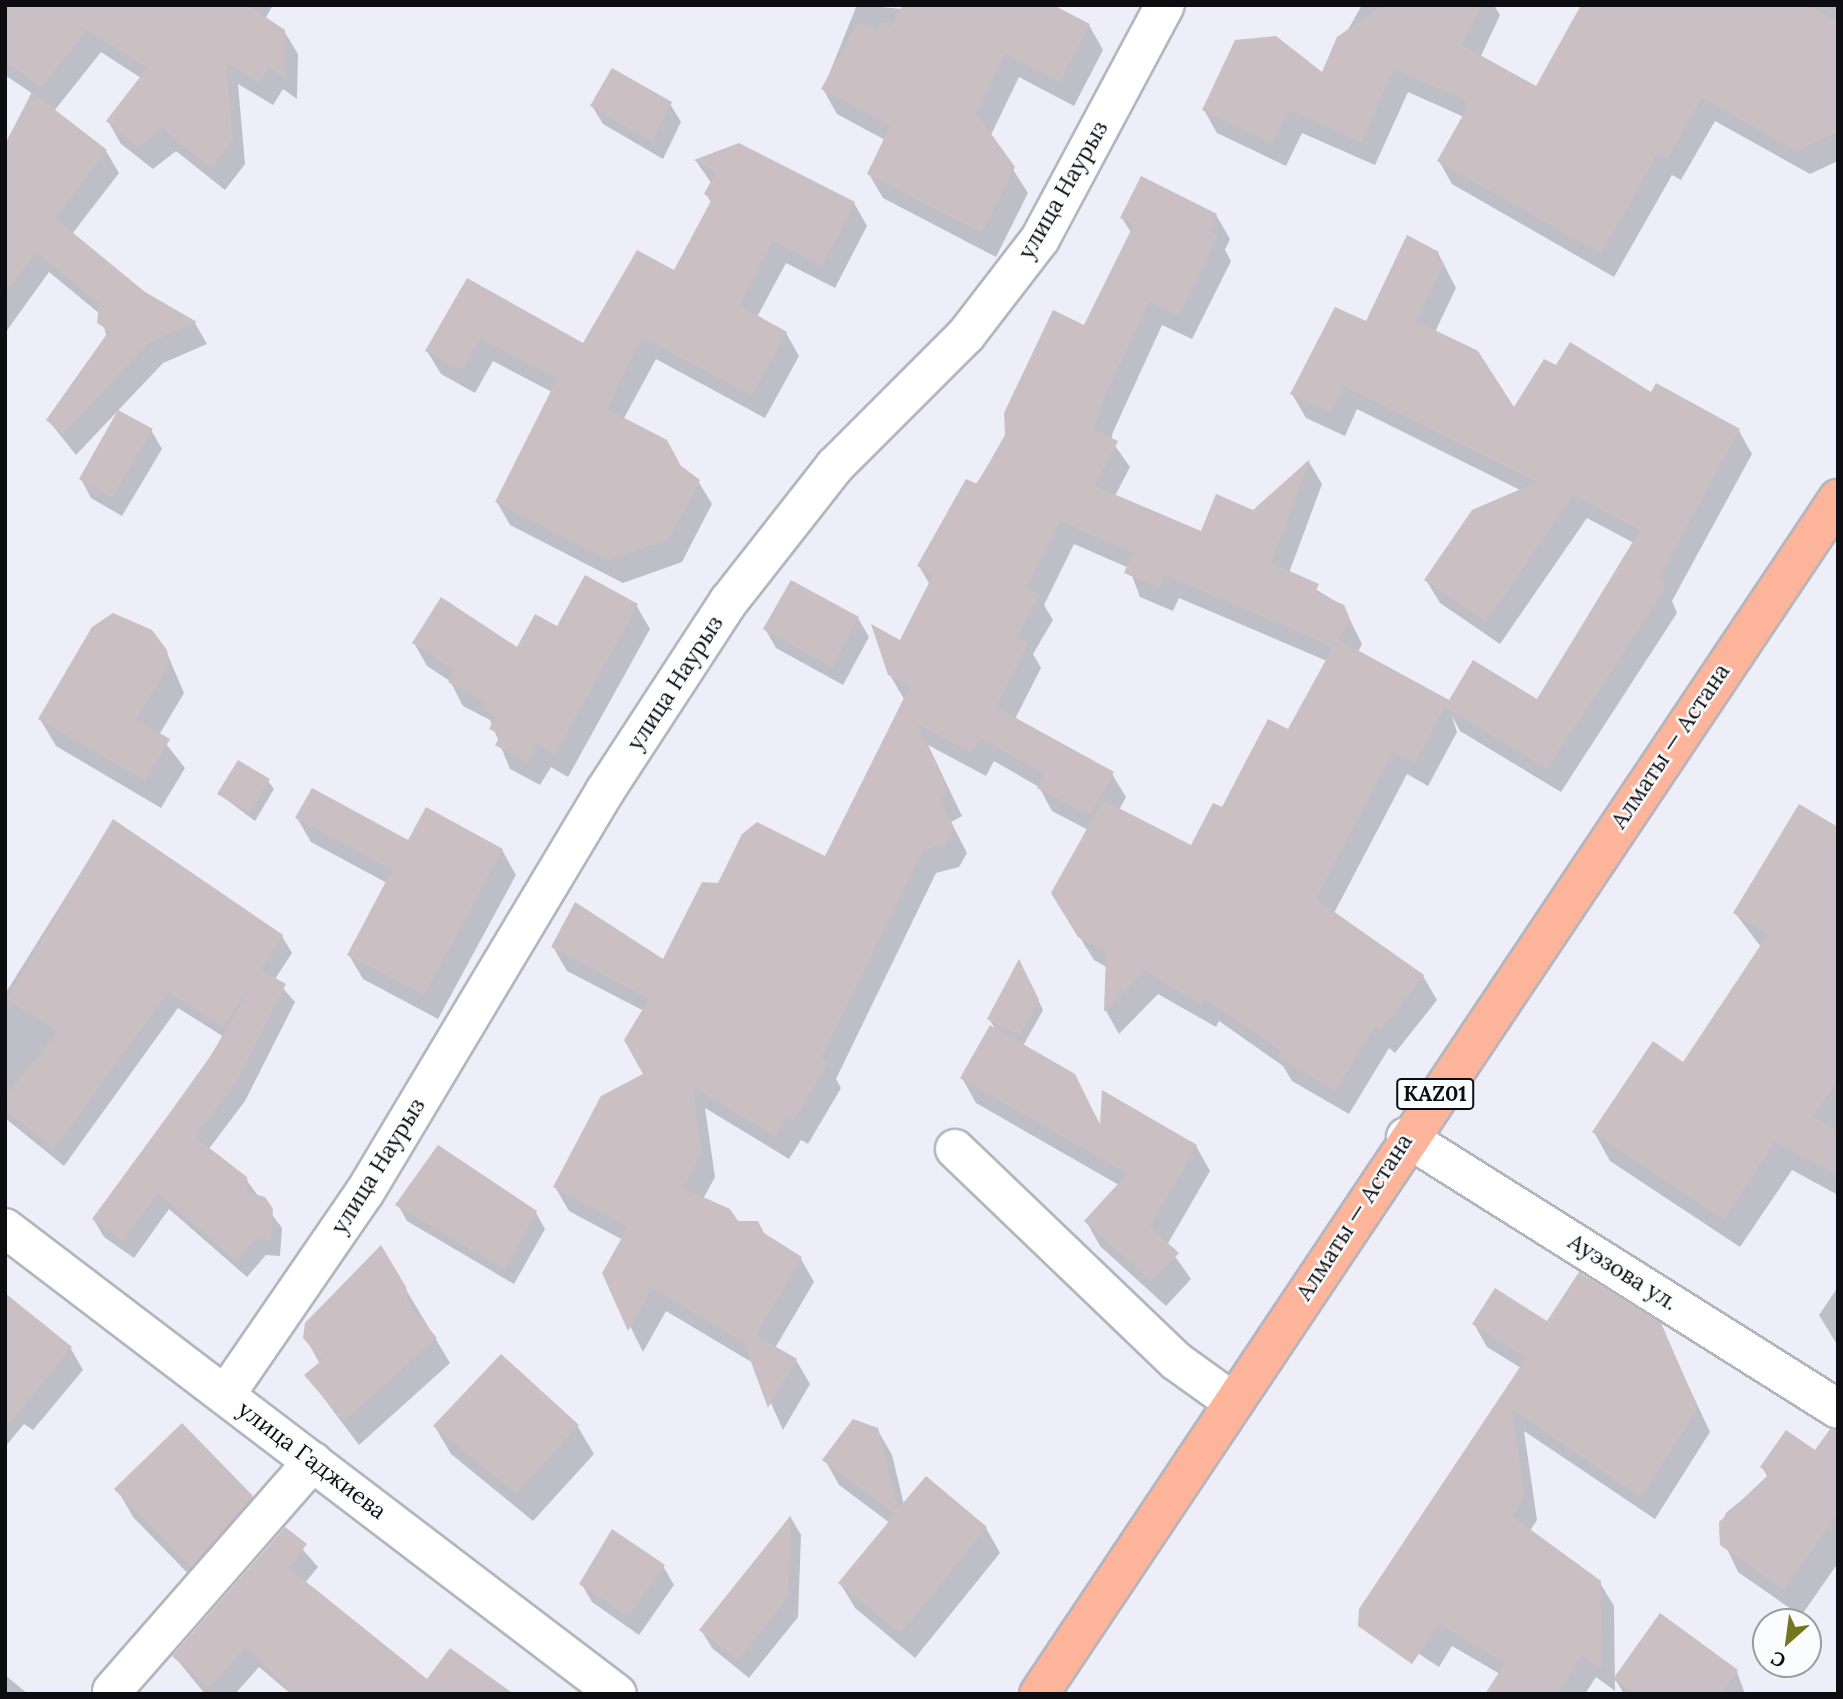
<!DOCTYPE html>
<html>
<head>
<meta charset="utf-8">
<style>
	body { margin:0 }
	#map { position:relative; width:1843px; height:1699px; overflow:hidden; background:#edeef8; font-family:Lora,serif }
	div>[style] { position:absolute }
	.shadow>* { inset:0; background:#0003 }
	.building>* { inset:0; background:#cabfc2 }
	.roads { filter:drop-shadow(2px 0 #b4b5bf) drop-shadow(-2px 0 #b4b5bf) drop-shadow(0 2px #b4b5bf) drop-shadow(0 -2px #b4b5bf) }
	.minor>* { height:38px; margin:-19px; padding:0 19px; transform-origin:19px; border-radius:19px; background:#fff }
	.trunk>* { height:38px; margin:-19px; padding:0 19px; transform-origin:19px; border-radius:19px; background:#fcb49a }
	span { translate:-50% -50%; white-space:nowrap; text-align:center; line-height:1.15; -webkit-text-stroke:5px #fbfcfe; paint-order:stroke }
	.shield-label span { padding:2px 5px; background:#fbfcfe; border:2px solid; border-radius:5px; -webkit-text-stroke-width:0 }
	.shield-label { font-size:21px; color:#0d0d11; font-weight:700 }
	.street-label { font-size:23px; color:#0d0d11 }
	.frame { position:absolute; inset:0; border:7px solid #0d0d11; pointer-events:none }
	.north { position:absolute; left:1752px; top:1608px; width:70px; height:70px; box-sizing:border-box; background:#fbfcfe; border:2px solid #9c9c9f; border-radius:50%; rotate:208deg; font-size:19px; font-weight:700; line-height:28px; text-align:center; color:#0d0d11 }
	.north::after { content:''; display:block; margin:auto; width:24px; height:32px; background:#75771f; clip-path:polygon(50% 0,100% 100%,50% 72%,0 100%) }
</style>
</head>
<body>
<div id="map">
	<div class="shadow">
		<i style="clip-path:polygon(5px 5px,273px 5px,265px 19px,284px 31px,298px 54px,297px 99px,283px 89px,273px 105px,238px 84px,245px 164px,225px 190px,176px 151px,153px 169px,121px 144px,108px 121px,141px 78px,101px 52px,54px 111px,106px 151px,119px 173px,72px 234px,144px 293px,195px 323px,207px 344px,163px 363px,76px 455px,48px 420px,107px 337px,100px 314px,49px 272px,5px 333px,5px 146px,33px 94px,5px 75px)"></i>
		<i style="clip-path:polygon(857px 5px,1089px 25px,1103px 50px,1074px 106px,1019px 77px,991px 135px,1028px 193px,996px 257px,883px 198px,869px 174px,885px 140px,837px 114px,823px 89px)"></i>
		<i style="clip-path:polygon(1362px 5px,1494px 5px,1500px 15px,1480px 58px,1537px 89px,1583px 5px,1838px 5px,1838px 161px,1810px 174px,1715px 121px,1681px 180px,1672px 175px,1614px 277px,1452px 184px,1439px 161px,1464px 117px,1408px 92px,1375px 165px,1302px 133px,1286px 166px,1217px 133px,1204px 110px,1322px 75px)"></i>
		<i style="clip-path:polygon(670px 104px,681px 122px,663px 159px,603px 124px,592px 106px)"></i>
		<i style="clip-path:polygon(696px 161px,854px 203px,867px 226px,835px 288px,786px 263px,757px 317px,786px 333px,799px 356px,765px 418px,656px 359px,623px 420px,698px 481px,712px 504px,682px 562px,623px 583px,510px 525px,497px 502px,552px 392px,493px 361px,475px 393px,441px 374px,427px 351px,468px 280px,584px 346px,675px 272px,712px 204px,706px 194px,712px 184px)"></i>
		<i style="clip-path:polygon(evenodd,1216px 215px,1230px 239px,1225px 250px,1231px 261px,1192px 339px,1162px 325px,1113px 432px,1111px 440px,1130px 467px,1115px 496px,1201px 533px,1254px 512px,1309px 462px,1322px 484px,1289px 573px,1343px 606px,1362px 644px,1358px 652px,1449px 702px,1538px 702px,1634px 543px,1587px 518px,1500px 644px,1440px 603px,1426px 580px,1522px 491px,1357px 409px,1345px 436px,1306px 418px,1292px 394px,1438px 253px,1456px 288px,1435px 332px,1514px 410px,1556px 368px,1652px 395px,1739px 431px,1752px 454px,1672px 601px,1677px 613px,1561px 792px,1460px 731px,1452px 716px,1457px 732px,1428px 786px,1407px 774px,1334px 913px,1423px 976px,1437px 1000px,1395px 1053px,1389px 1048px,1349px 1114px,1292px 1081px,1283px 1066px,1219px 1021px,1216px 1027px,1158px 994px,1119px 1034px,1106px 1011px,1108px 968px,1094px 960px,1067px 917px,1088px 830px,1052px 811px,1039px 787px,994px 761px,986px 776px,928px 745px,962px 816px,951px 822px,967px 853px,959px 867px,936px 873px,836px 1079px,841px 1088px,808px 1144px,801px 1140px,789px 1159px,705px 1108px,715px 1177px,703px 1199px,801px 1259px,814px 1282px,775px 1348px,796px 1360px,810px 1384px,783px 1430px,753px 1363px,666px 1311px,643px 1352px,604px 1274px,623px 1240px,569px 1211px,555px 1187px,646px 1075px,644px 1011px,567px 971px,553px 947px,664px 962px,719px 884px,826px 858px,904px 699px,890px 675px,930px 585px,919px 566px,1085px 327px,1132px 234px,1122px 218px,1216px 215px,1074px 544px,1129px 568px,1140px 597px,1173px 611px,1179px 598px,1327px 661px,1288px 732px,1191px 847px,1119px 810px,1126px 797px,1112px 774px,1015px 719px,1041px 668px,1033px 654px,1053px 620px,1044px 605px,1074px 544px)"></i>
		<i style="clip-path:polygon(151px 430px,162px 449px,122px 516px,91px 498px,81px 479px)"></i>
		<i style="clip-path:polygon(636px 605px,650px 629px,568px 777px,551px 767px,540px 785px,510px 769px,490px 720px,463px 706px,450px 681px,427px 666px,414px 643px,518px 649px,558px 628px)"></i>
		<i style="clip-path:polygon(858px 618px,869px 637px,843px 685px,776px 648px,765px 629px)"></i>
		<i style="clip-path:polygon(166px 651px,184px 693px,159px 735px,185px 768px,161px 808px,56px 746px,40px 719px)"></i>
		<i style="clip-path:polygon(268px 781px,274px 789px,255px 821px,219px 794px)"></i>
		<i style="clip-path:polygon(297px 818px,409px 843px,502px 850px,516px 875px,438px 1019px,363px 979px,349px 955px,387px 883px,311px 842px)"></i>
		<i style="clip-path:polygon(113px 821px,282px 936px,292px 953px,275px 979px,295px 1002px,245px 1101px,208px 1150px,245px 1178px,282px 1228px,280px 1256px,266px 1255px,247px 1277px,169px 1209px,134px 1258px,104px 1237px,94px 1220px,224px 1037px,178px 1008px,64px 1166px,5px 1118px,5px 994px)"></i>
		<i style="clip-path:polygon(1838px 829px,1838px 1195px,1792px 1170px,1740px 1247px,1610px 1161px,1594px 1132px,1684px 1064px,1761px 947px,1735px 913px)"></i>
		<i style="clip-path:polygon(1023px 970px,1043px 1010px,1023px 1046px,1074px 1076px,1102px 1128px,1196px 1146px,1210px 1171px,1167px 1245px,1191px 1279px,1166px 1306px,1100px 1246px,1086px 1221px,1119px 1185px,976px 1103px,962px 1078px,996px 1030px,989px 1019px)"></i>
		<i style="clip-path:polygon(398px 1205px,536px 1213px,545px 1229px,514px 1284px,407px 1221px)"></i>
		<i style="clip-path:polygon(381px 1248px,450px 1363px,359px 1445px,307px 1376px,320px 1364px,305px 1337px)"></i>
		<i style="clip-path:polygon(1838px 1287px,1838px 1346px,1819px 1315px)"></i>
		<i style="clip-path:polygon(5px 1295px,71px 1349px,83px 1370px,33px 1430px,24px 1424px,5px 1447px)"></i>
		<i style="clip-path:polygon(1474px 1324px,1660px 1325px,1710px 1432px,1655px 1519px,1524px 1431px,1537px 1520px,1530px 1531px,1600px 1583px,1614px 1606px,1615px 1691px,1596px 1677px,1585px 1694px,1496px 1694px,1500px 1674px,1452px 1646px,1439px 1667px,1378px 1627px,1521px 1368px,1487px 1347px)"></i>
		<i style="clip-path:polygon(501px 1356px,578px 1427px,594px 1454px,533px 1521px,451px 1454px,435px 1427px)"></i>
		<i style="clip-path:polygon(877px 1429px,892px 1455px,904px 1505px,926px 1479px,986px 1528px,1000px 1553px,915px 1658px,855px 1608px,840px 1583px,890px 1523px,839px 1485px,825px 1460px)"></i>
		<i style="clip-path:polygon(1831px 1430px,1838px 1430px,1838px 1563px,1801px 1616px,1738px 1572px,1719px 1532px,1726px 1513px,1768px 1478px,1762px 1467px,1816px 1453px)"></i>
		<i style="clip-path:polygon(117px 1489px,252px 1497px,268px 1525px,208px 1594px,133px 1517px)"></i>
		<i style="clip-path:polygon(791px 1518px,801px 1535px,798px 1617px,749px 1678px,712px 1648px,701px 1630px)"></i>
		<i style="clip-path:polygon(285px 1529px,318px 1567px,305px 1583px,427px 1682px,511px 1694px,291px 1694px,259px 1667px,235px 1694px,205px 1694px,174px 1656px)"></i>
		<i style="clip-path:polygon(612px 1531px,663px 1566px,674px 1585px,639px 1635px,592px 1602px,581px 1583px)"></i>
		<i style="clip-path:polygon(1661px 1615px,1737px 1672px,1745px 1694px,1624px 1694px,1615px 1679px)"></i>
		<i style="clip-path:polygon(5px 1675px,28px 1694px,5px 1694px)"></i>
	</div>
	<div class="building">
		<i style="clip-path:polygon(5px 5px,247px 5px,285px 30px,285px 78px,269px 67px,259px 83px,226px 63px,233px 140px,211px 168px,162px 128px,139px 147px,106px 121px,147px 68px,87px 30px,42px 87px,5px 62px)"></i>
		<i style="clip-path:polygon(903px 5px,1053px 5px,1090px 24px,1060px 82px,1005px 54px,976px 113px,1015px 167px,982px 233px,867px 174px,890px 126px,821px 89px,859px 21px,877px 30px,881px 21px,892px 26px)"></i>
		<i style="clip-path:polygon(1383px 5px,1481px 5px,1462px 45px,1536px 86px,1581px 5px,1808px 5px,1838px 21px,1838px 132px,1796px 151px,1702px 98px,1667px 158px,1658px 153px,1601px 254px,1437px 161px,1467px 108px,1465px 100px,1394px 69px,1362px 143px,1289px 110px,1272px 144px,1202px 110px,1235px 40px,1276px 36px,1322px 72px,1337px 37px)"></i>
		<i style="clip-path:polygon(612px 68px,672px 102px,652px 142px,590px 106px)"></i>
		<i style="clip-path:polygon(32px 92px,107px 150px,55px 218px,145px 292px,197px 322px,150px 342px,63px 434px,46px 420px,109px 331px,97px 323px,99px 304px,36px 252px,5px 294px,5px 144px)"></i>
		<i style="clip-path:polygon(739px 143px,855px 202px,822px 266px,773px 241px,739px 305px,787px 332px,751px 396px,642px 337px,607px 409px,667px 440px,681px 466px,700px 480px,669px 539px,609px 561px,495px 502px,557px 379px,480px 339px,462px 371px,425px 351px,467px 278px,583px 343px,637px 250px,674px 270px,712px 199px,704px 194px,716px 172px,694px 160px)"></i>
		<i style="clip-path:polygon(1141px 176px,1217px 214px,1210px 231px,1218px 236px,1179px 316px,1149px 302px,1100px 407px,1094px 430px,1118px 441px,1095px 486px,1201px 531px,1216px 494px,1253px 510px,1310px 459px,1271px 563px,1319px 584px,1315px 592px,1344px 605px,1350px 619px,1339px 640px,1449px 700px,1473px 660px,1537px 699px,1640px 530px,1573px 495px,1486px 622px,1424px 580px,1472px 510px,1537px 482px,1343px 386px,1331px 413px,1290px 394px,1335px 307px,1366px 321px,1407px 235px,1439px 252px,1435px 259px,1444px 263px,1416px 321px,1478px 351px,1514px 407px,1544px 359px,1556px 365px,1570px 342px,1651px 392px,1656px 383px,1740px 429px,1660px 576px,1665px 589px,1547px 769px,1445px 707px,1415px 764px,1393px 752px,1316px 899px,1424px 975px,1381px 1030px,1375px 1026px,1335px 1091px,1277px 1057px,1281px 1051px,1205px 999px,1202px 1005px,1144px 971px,1104px 1012px,1106px 952px,1078px 937px,1051px 893px,1103px 800px,1191px 845px,1213px 803px,1222px 807px,1268px 719px,1288px 729px,1333px 647px,1165px 575px,1160px 588px,1124px 573px,1133px 553px,1060px 521px,1027px 588px,1040px 595px,1016px 637px,1029px 643px,996px 707px,1114px 772px,1090px 816px,1037px 788px,1044px 774px,980px 738px,972px 753px,917px 724px,949px 792px,939px 797px,954px 828px,946px 844px,923px 850px,821px 1058px,828px 1063px,794px 1121px,787px 1117px,775px 1137px,693px 1087px,702px 1152px,683px 1188px,730px 1209px,738px 1221px,758px 1221px,764px 1233px,802px 1257px,756px 1335px,797px 1359px,768px 1408px,744px 1343px,652px 1288px,628px 1331px,602px 1273px,628px 1227px,553px 1187px,601px 1096px,643px 1074px,624px 1040px,649px 999px,551px 947px,575px 902px,663px 959px,702px 882px,718px 883px,742px 834px,757px 822px,825px 856px,910px 686px,888px 675px,871px 624px,900px 640px,933px 575px,917px 566px,966px 479px,977px 484px,1005px 435px,1004px 413px,1053px 310px,1084px 325px,1134px 224px,1120px 218px)"></i>
		<i style="clip-path:polygon(118px 410px,153px 429px,112px 498px,79px 479px)"></i>
		<i style="clip-path:polygon(585px 575px,638px 604px,555px 755px,537px 744px,527px 763px,495px 745px,501px 735px,489px 729px,496px 717px,482px 710px,486px 703px,448px 682px,454px 670px,412px 643px,441px 597px,517px 647px,535px 614px,557px 626px)"></i>
		<i style="clip-path:polygon(791px 580px,859px 617px,832px 668px,763px 629px)"></i>
		<i style="clip-path:polygon(113px 613px,152px 630px,167px 650px,169px 664px,136px 720px,170px 739px,145px 781px,38px 719px,92px 627px)"></i>
		<i style="clip-path:polygon(238px 760px,270px 779px,249px 813px,217px 794px)"></i>
		<i style="clip-path:polygon(312px 788px,408px 840px,426px 807px,503px 849px,424px 995px,347px 955px,392px 870px,295px 818px)"></i>
		<i style="clip-path:polygon(1799px 804px,1838px 827px,1838px 1079px,1813px 1117px,1838px 1130px,1838px 1176px,1775px 1142px,1724px 1220px,1592px 1132px,1653px 1041px,1683px 1062px,1768px 934px,1733px 913px)"></i>
		<i style="clip-path:polygon(113px 819px,283px 935px,261px 970px,286px 984px,236px 1083px,195px 1137px,247px 1177px,248px 1192px,265px 1197px,273px 1209px,271px 1239px,256px 1238px,236px 1261px,158px 1193px,123px 1241px,92px 1219px,207px 1062px,259px 973px,223px 1027px,168px 992px,54px 1149px,5px 1110px,5px 1096px,58px 1032px,6px 999px)"></i>
		<i style="clip-path:polygon(1019px 959px,1039px 1000px,1020px 1036px,987px 1019px)"></i>
		<i style="clip-path:polygon(990px 1025px,1075px 1074px,1100px 1125px,1102px 1090px,1197px 1145px,1150px 1227px,1179px 1253px,1151px 1282px,1084px 1221px,1127px 1174px,960px 1078px)"></i>
		<i style="clip-path:polygon(438px 1145px,537px 1211px,505px 1270px,395px 1205px)"></i>
		<i style="clip-path:polygon(381px 1245px,406px 1287px,407px 1302px,437px 1338px,344px 1421px,304px 1375px,322px 1360px,303px 1338px,305px 1323px)"></i>
		<i style="clip-path:polygon(1579px 1272px,1661px 1323px,1698px 1408px,1641px 1497px,1512px 1410px,1525px 1496px,1512px 1516px,1601px 1581px,1602px 1670px,1582px 1655px,1558px 1694px,1485px 1694px,1505px 1663px,1439px 1624px,1412px 1664px,1358px 1626px,1359px 1609px,1526px 1358px,1472px 1324px,1495px 1288px,1547px 1321px)"></i>
		<i style="clip-path:polygon(5px 1293px,72px 1347px,5px 1429px)"></i>
		<i style="clip-path:polygon(501px 1354px,579px 1425px,516px 1494px,433px 1426px)"></i>
		<i style="clip-path:polygon(853px 1419px,878px 1428px,898px 1509px,926px 1476px,987px 1527px,900px 1634px,838px 1583px,895px 1514px,822px 1460px)"></i>
		<i style="clip-path:polygon(182px 1423px,253px 1496px,191px 1567px,114px 1489px)"></i>
		<i style="clip-path:polygon(1830px 1429px,1838px 1431px,1838px 1513px,1784px 1590px,1720px 1545px,1719px 1522px,1769px 1474px,1760px 1467px,1786px 1430px,1815px 1450px)"></i>
		<i style="clip-path:polygon(791px 1515px,788px 1597px,738px 1660px,699px 1630px)"></i>
		<i style="clip-path:polygon(285px 1527px,307px 1544px,289px 1568px,427px 1679px,450px 1648px,514px 1694px,293px 1694px,246px 1647px,209px 1688px,172px 1656px)"></i>
		<i style="clip-path:polygon(612px 1529px,665px 1565px,628px 1617px,579px 1584px)"></i>
		<i style="clip-path:polygon(1660px 1613px,1738px 1670px,1721px 1694px,1634px 1694px,1613px 1679px)"></i>
	</div>
	<div class="roads">
		<div class="minor">
			<i style="left:1406px;top:1137px;width:510px;rotate:32.2deg"></i>
			<i style="left:955px;top:1149px;width:306px;rotate:43.8deg"></i>
			<i style="left:1176px;top:1361px;width:70px;rotate:35.7deg"></i>
			<i style="left:5px;top:1228px;width:769px;rotate:37.29deg"></i>
			<i style="left:226px;top:1394px;width:245px;rotate:-55.5deg"></i>
			<i style="left:365px;top:1192px;width:467px;rotate:-59.1deg"></i>
			<i style="left:605px;top:791px;width:227px;rotate:-56.9deg"></i>
			<i style="left:729px;top:601px;width:172px;rotate:-51.9deg"></i>
			<i style="left:835px;top:466px;width:185px;rotate:-45deg"></i>
			<i style="left:966px;top:335px;width:121px;rotate:-52.4deg"></i>
			<i style="left:1040px;top:239px;width:265px;rotate:-61.9deg"></i>
			<i style="left:112px;top:1691px;width:305px;rotate:-48.8deg"></i>
		</div>
		<div class="trunk">
			<i style="left:1039px;top:1694px;width:1438px;rotate:-56.23deg"></i>
		</div>
	</div>
	<div class="shield-label">
		<span style="left:1435px;top:1094px">KАZ01</span>
	</div>
	<div class="street-label">
		<span style="left:1063px;top:190px;rotate:-60deg">улица Наурыз</span>
		<span style="left:675px;top:683px;rotate:-57deg">улица Наурыз</span>
		<span style="left:1670px;top:746px;rotate:-56deg">Алматы — Астана</span>
		<span style="left:378px;top:1166px;rotate:-58deg">улица Наурыз</span>
		<span style="left:1354px;top:1217px;rotate:-57deg">Алматы — Астана</span>
		<span style="left:1623px;top:1272px;rotate:32deg">Ауэзова ул.</span>
		<span style="left:312px;top:1460px;rotate:37deg">улица Гаджиева</span>
	</div>
	<div class="frame"></div>
	<div class="north">С</div>
</div>
</body>
</html>
